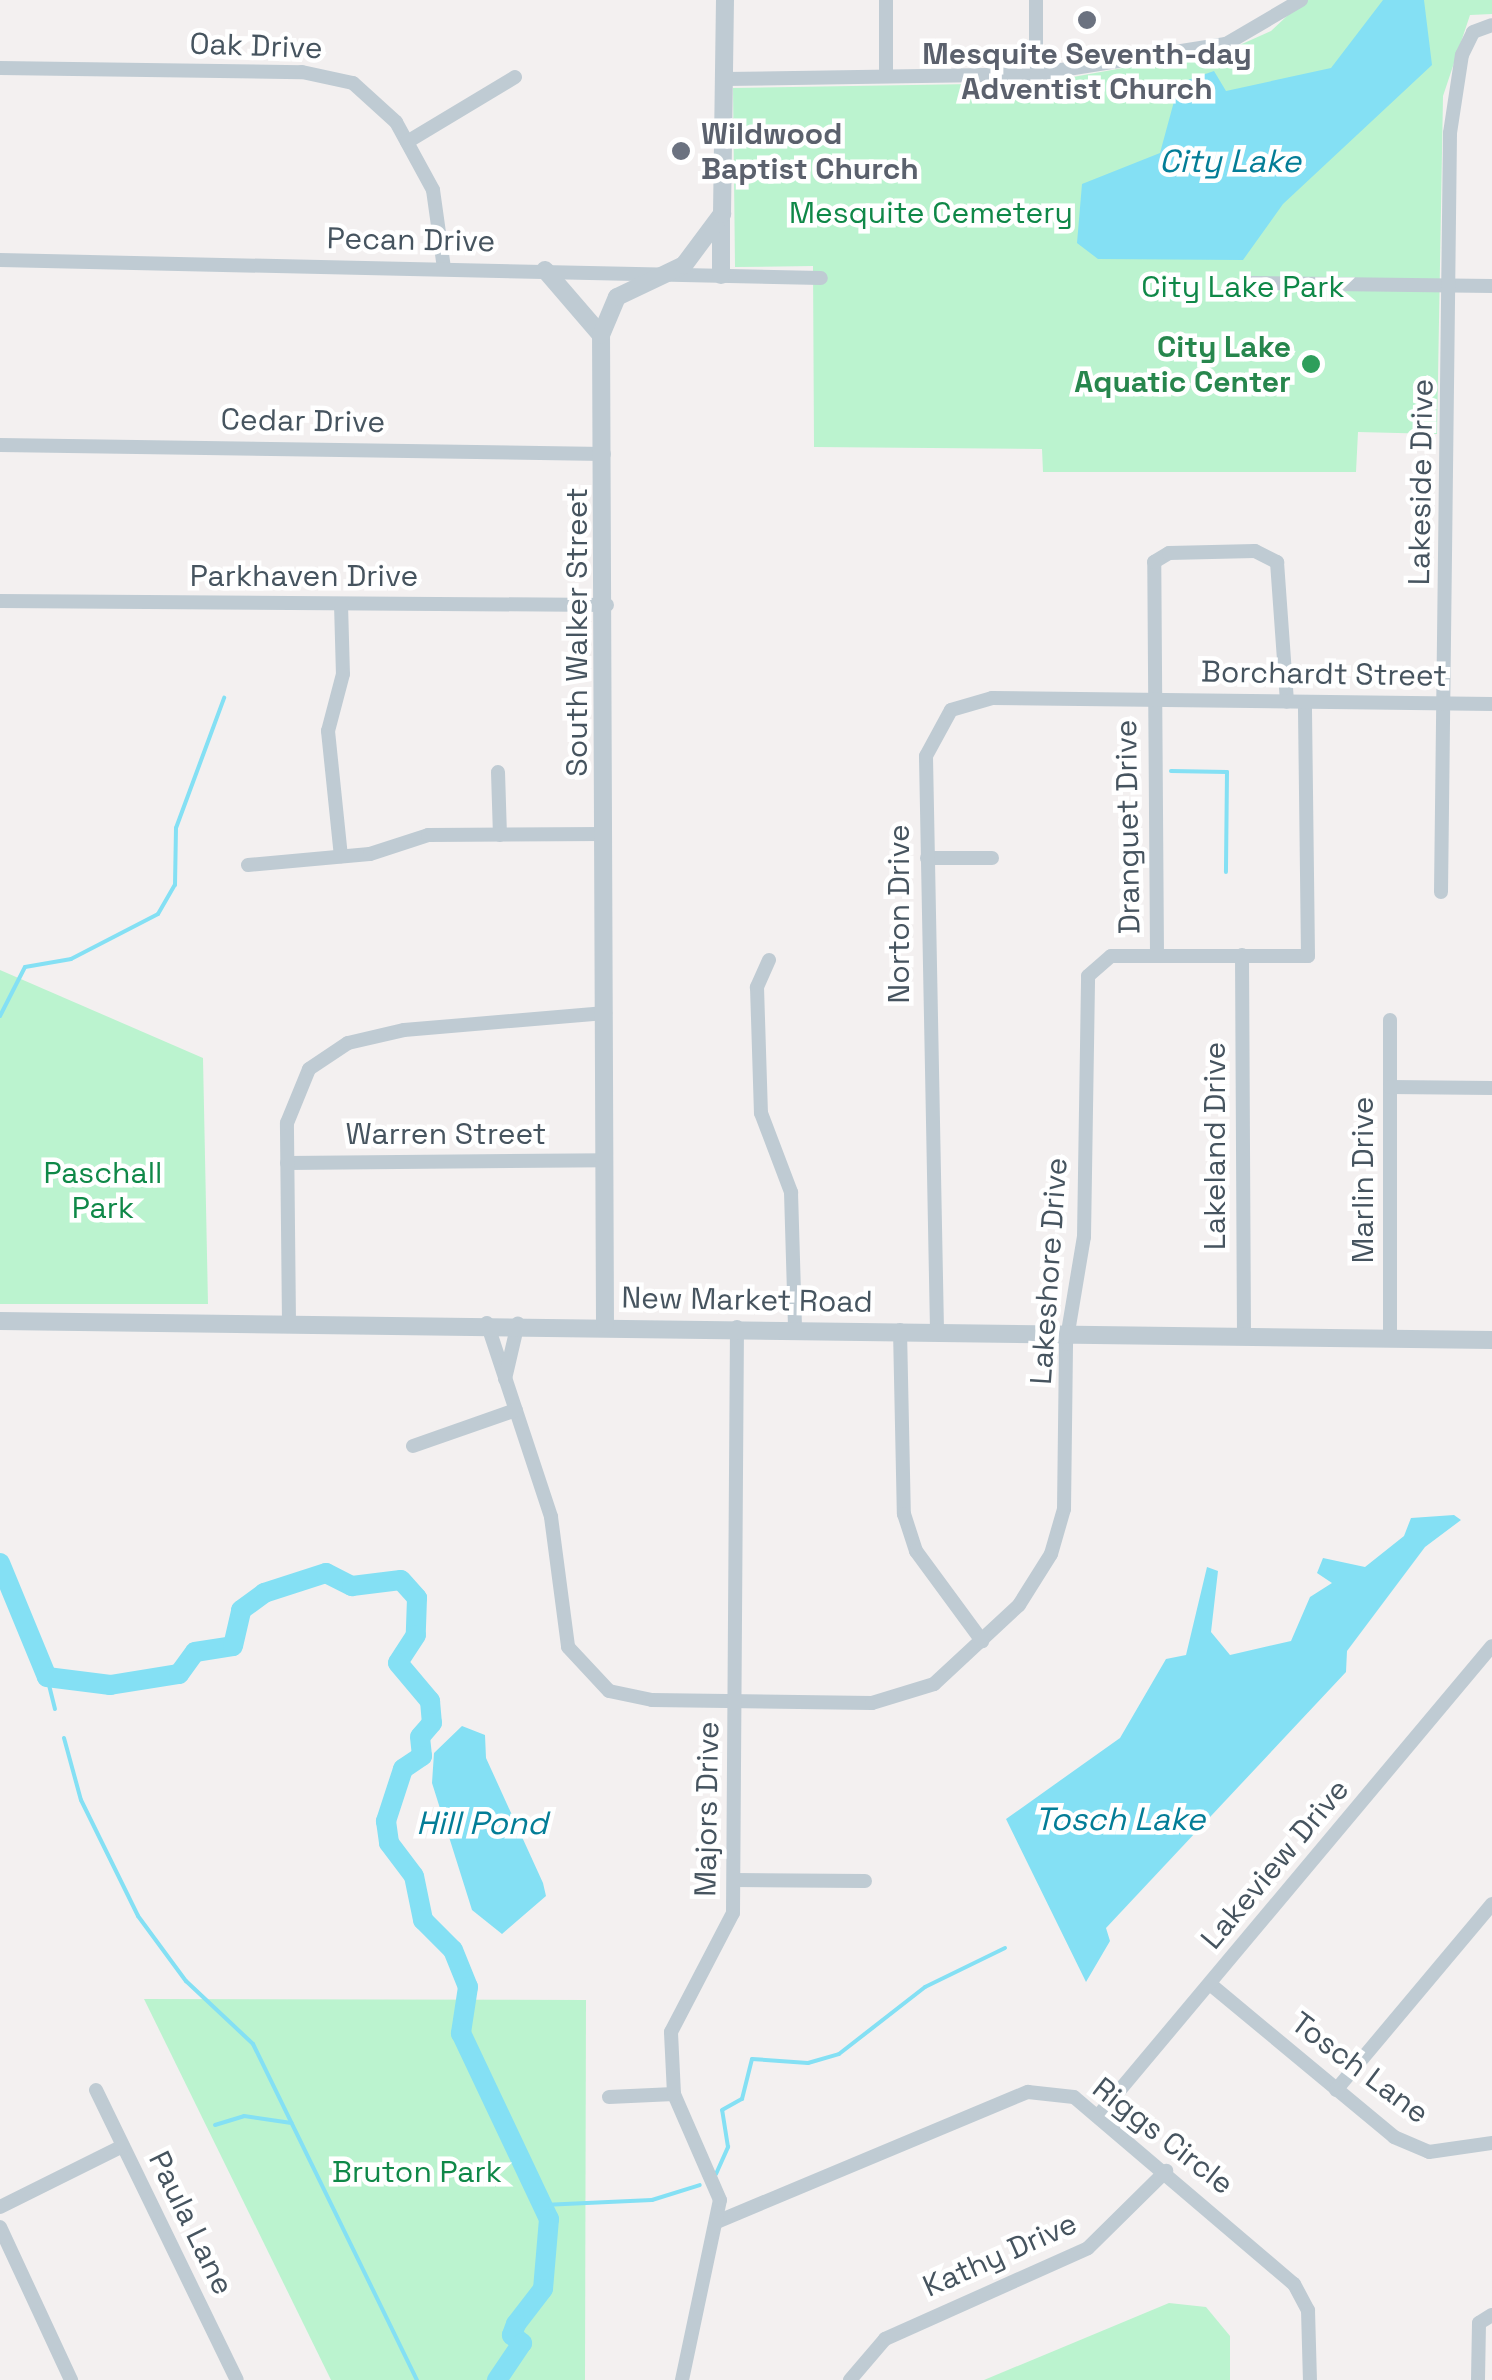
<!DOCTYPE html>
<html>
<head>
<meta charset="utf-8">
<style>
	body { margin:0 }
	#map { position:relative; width:1492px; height:2380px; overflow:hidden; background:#f3f0f0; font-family:"Space Grotesk",sans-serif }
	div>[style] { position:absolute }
	.green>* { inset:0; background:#bbf3cf }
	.water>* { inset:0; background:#84e0f4 }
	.stream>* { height:4px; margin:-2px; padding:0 2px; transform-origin:2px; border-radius:2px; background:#84e0f4 }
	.river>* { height:20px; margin:-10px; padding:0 10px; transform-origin:10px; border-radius:10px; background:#84e0f4 }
	.minor>* { height:14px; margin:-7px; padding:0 7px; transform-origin:7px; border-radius:7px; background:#bfcbd3 }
	.tertiary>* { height:18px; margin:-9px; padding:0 9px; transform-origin:9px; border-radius:9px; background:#bfcbd3 }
	.dots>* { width:28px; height:28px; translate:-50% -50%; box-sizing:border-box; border:5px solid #fff; border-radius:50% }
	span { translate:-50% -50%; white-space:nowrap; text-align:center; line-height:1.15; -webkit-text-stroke:9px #fff; paint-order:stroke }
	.street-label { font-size:30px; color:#46545f }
	.worship-label { font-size:30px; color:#5b616d; font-weight:700 }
	.left { translate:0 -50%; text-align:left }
	.park-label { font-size:30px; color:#0f8848 }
	.leisure-label { font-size:30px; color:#27864d; font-weight:700 }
	.right { translate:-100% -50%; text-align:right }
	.water-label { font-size:32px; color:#037d97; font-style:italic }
</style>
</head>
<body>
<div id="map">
	<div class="green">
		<i style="clip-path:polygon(1304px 0,1492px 0,1492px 14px,1470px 15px,1443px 96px,1437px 434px,1358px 432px,1356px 472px,1043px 472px,1042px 449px,814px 447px,813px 266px,735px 267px,733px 88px,1040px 83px,1233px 48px,1271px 31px)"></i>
		<i style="clip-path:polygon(0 970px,203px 1058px,208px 1304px,0 1304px)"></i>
		<i style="clip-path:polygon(144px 1999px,586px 2000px,585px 2380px,331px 2380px)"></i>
		<i style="clip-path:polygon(1169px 2303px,1206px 2307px,1230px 2336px,1230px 2380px,984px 2380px)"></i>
	</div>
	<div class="water">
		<i style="clip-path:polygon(1383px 0,1424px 0,1432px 65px,1283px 204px,1243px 260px,1098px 259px,1077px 243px,1082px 184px,1160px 153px,1179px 83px,1214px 71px,1226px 91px,1331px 68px)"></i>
		<i style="clip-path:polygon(1454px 1515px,1461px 1520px,1425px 1547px,1347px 1651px,1346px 1672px,1106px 1928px,1110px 1941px,1086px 1982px,1006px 1819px,1120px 1738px,1166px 1659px,1186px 1655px,1207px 1567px,1218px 1571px,1211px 1632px,1230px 1655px,1291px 1641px,1310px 1597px,1332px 1583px,1317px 1573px,1323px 1558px,1365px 1567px,1404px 1536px,1411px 1518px)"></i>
		<i style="clip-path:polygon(462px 1726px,485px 1735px,486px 1758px,543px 1883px,546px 1896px,502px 1934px,472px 1910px,432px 1783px,434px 1753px)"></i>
	</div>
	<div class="stream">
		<i style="left:1171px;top:771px;width:56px;rotate:1deg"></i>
		<i style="left:1227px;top:772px;width:100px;rotate:90.6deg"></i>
		<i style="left:0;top:1016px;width:55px;rotate:-63deg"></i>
		<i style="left:25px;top:967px;width:47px;rotate:-9.9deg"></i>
		<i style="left:71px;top:959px;width:98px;rotate:-27.3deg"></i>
		<i style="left:158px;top:914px;width:34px;rotate:-60deg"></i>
		<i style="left:175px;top:885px;width:57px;rotate:-89deg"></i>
		<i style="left:176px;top:828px;width:139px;rotate:-69.7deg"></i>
		<i style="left:47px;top:1677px;width:33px;rotate:76deg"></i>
		<i style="left:64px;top:1738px;width:64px;rotate:74.7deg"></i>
		<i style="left:81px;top:1800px;width:129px;rotate:63.8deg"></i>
		<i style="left:138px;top:1916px;width:81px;rotate:53.6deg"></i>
		<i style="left:186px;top:1981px;width:92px;rotate:43.2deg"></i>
		<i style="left:253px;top:2044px;width:374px;rotate:64deg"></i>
		<i style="left:215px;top:2125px;width:30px;rotate:-17deg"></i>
		<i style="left:244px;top:2116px;width:48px;rotate:8.5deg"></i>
		<i style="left:716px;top:2174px;width:30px;rotate:-66deg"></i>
		<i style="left:728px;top:2147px;width:37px;rotate:-99deg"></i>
		<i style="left:722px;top:2110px;width:23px;rotate:-29deg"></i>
		<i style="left:742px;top:2099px;width:41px;rotate:-76deg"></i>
		<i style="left:752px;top:2059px;width:56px;rotate:4.1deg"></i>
		<i style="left:808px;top:2063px;width:32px;rotate:-16deg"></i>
		<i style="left:839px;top:2054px;width:109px;rotate:-37.9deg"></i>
		<i style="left:925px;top:1987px;width:89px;rotate:-26deg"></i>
		<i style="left:543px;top:2205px;width:109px;rotate:-2.6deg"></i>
		<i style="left:652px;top:2200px;width:50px;rotate:-17.4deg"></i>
	</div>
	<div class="river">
		<i style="left:0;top:1563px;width:123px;rotate:67.6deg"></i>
		<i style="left:47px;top:1677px;width:64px;rotate:7.2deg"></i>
		<i style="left:110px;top:1685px;width:70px;rotate:-9.1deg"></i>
		<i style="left:179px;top:1674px;width:27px;rotate:-54deg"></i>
		<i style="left:195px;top:1652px;width:38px;rotate:-9deg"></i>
		<i style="left:233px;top:1646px;width:37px;rotate:-77deg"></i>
		<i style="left:241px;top:1610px;width:29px;rotate:-36deg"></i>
		<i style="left:264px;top:1593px;width:65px;rotate:-17.9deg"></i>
		<i style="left:326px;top:1573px;width:29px;rotate:27deg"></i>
		<i style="left:352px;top:1586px;width:49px;rotate:-7deg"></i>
		<i style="left:401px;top:1580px;width:24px;rotate:48deg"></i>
		<i style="left:417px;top:1598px;width:37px;rotate:92deg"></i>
		<i style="left:416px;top:1635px;width:33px;rotate:123deg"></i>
		<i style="left:398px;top:1663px;width:50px;rotate:49.9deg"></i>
		<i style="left:430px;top:1701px;width:22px;rotate:85deg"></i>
		<i style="left:432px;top:1723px;width:18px;rotate:131deg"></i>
		<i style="left:420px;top:1737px;width:19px;rotate:84deg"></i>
		<i style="left:422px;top:1756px;width:23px;rotate:146deg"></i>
		<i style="left:403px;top:1769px;width:55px;rotate:108.1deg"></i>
		<i style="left:386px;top:1821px;width:22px;rotate:82deg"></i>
		<i style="left:389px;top:1843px;width:41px;rotate:52.9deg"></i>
		<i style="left:414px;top:1876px;width:45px;rotate:78.4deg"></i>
		<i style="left:423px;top:1920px;width:42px;rotate:45deg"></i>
		<i style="left:453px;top:1950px;width:40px;rotate:68deg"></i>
		<i style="left:468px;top:1987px;width:47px;rotate:98.7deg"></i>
		<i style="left:461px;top:2033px;width:206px;rotate:64.7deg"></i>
		<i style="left:549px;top:2219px;width:70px;rotate:94.9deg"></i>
		<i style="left:543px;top:2289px;width:44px;rotate:127.6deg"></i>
		<i style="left:516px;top:2324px;width:12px;rotate:110deg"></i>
		<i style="left:512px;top:2335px;width:13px;rotate:39deg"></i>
		<i style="left:522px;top:2343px;width:45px;rotate:124deg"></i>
	</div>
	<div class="minor">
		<i style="left:1036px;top:0;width:74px;rotate:90deg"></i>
		<i style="left:0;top:68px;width:302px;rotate:0.8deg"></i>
		<i style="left:302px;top:72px;width:52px;rotate:12.2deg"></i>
		<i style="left:353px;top:83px;width:58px;rotate:42.2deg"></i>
		<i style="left:396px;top:122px;width:77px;rotate:61.4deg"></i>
		<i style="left:433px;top:190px;width:79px;rotate:82deg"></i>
		<i style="left:886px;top:76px;width:76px;rotate:-90deg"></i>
		<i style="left:725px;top:79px;width:311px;rotate:-0.9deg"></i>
		<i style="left:1036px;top:74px;width:192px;rotate:-9deg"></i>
		<i style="left:1226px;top:44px;width:87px;rotate:-30.4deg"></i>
		<i style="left:407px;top:142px;width:126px;rotate:-31deg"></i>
		<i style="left:0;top:260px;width:821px;rotate:1.26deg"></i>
		<i style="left:1249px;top:283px;width:243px;rotate:0.7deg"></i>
		<i style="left:0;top:445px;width:604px;rotate:0.85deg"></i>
		<i style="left:0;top:601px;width:607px;rotate:0.38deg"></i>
		<i style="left:341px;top:604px;width:70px;rotate:88.4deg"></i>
		<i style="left:343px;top:674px;width:59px;rotate:104.7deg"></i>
		<i style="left:328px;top:731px;width:126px;rotate:84.1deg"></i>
		<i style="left:498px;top:772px;width:63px;rotate:88.2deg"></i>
		<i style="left:927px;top:858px;width:65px"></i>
		<i style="left:248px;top:865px;width:122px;rotate:-5.2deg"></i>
		<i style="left:370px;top:854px;width:61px;rotate:-18.1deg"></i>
		<i style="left:428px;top:835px;width:177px;rotate:-0.3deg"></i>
		<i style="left:1441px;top:892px;width:759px;rotate:-89.32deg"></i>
		<i style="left:1450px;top:133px;width:79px;rotate:-81.3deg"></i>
		<i style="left:1462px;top:55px;width:25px;rotate:-64deg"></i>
		<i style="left:1473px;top:32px;width:20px;rotate:-20deg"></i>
		<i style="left:1157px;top:955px;width:393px;rotate:-90.4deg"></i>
		<i style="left:1154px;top:562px;width:17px;rotate:-31deg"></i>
		<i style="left:1169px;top:553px;width:86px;rotate:-1.3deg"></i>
		<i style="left:1255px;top:551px;width:25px;rotate:27deg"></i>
		<i style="left:1277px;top:562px;width:140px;rotate:85.9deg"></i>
		<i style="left:1242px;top:955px;width:381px;rotate:89.7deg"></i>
		<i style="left:769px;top:960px;width:30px;rotate:114deg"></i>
		<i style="left:757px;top:987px;width:126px;rotate:88.2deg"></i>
		<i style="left:761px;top:1113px;width:85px;rotate:69.2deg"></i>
		<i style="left:791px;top:1192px;width:137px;rotate:88.3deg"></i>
		<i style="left:1390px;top:1020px;width:319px;rotate:90deg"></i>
		<i style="left:1390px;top:1087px;width:102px;rotate:0.6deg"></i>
		<i style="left:287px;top:1163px;width:318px;rotate:-0.5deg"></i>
		<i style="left:289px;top:1323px;width:200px;rotate:-90.6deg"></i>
		<i style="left:287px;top:1123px;width:58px;rotate:-67.8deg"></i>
		<i style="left:309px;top:1069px;width:47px;rotate:-33.7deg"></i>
		<i style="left:348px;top:1043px;width:57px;rotate:-13.1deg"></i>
		<i style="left:404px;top:1030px;width:202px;rotate:-4.8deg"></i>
		<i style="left:487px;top:1323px;width:204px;rotate:71.7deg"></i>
		<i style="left:551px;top:1517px;width:131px;rotate:82.5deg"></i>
		<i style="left:568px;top:1647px;width:60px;rotate:47deg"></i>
		<i style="left:609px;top:1691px;width:44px;rotate:11.8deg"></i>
		<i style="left:652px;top:1700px;width:220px;rotate:0.8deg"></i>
		<i style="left:872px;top:1703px;width:65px;rotate:-17deg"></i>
		<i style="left:934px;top:1684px;width:116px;rotate:-42.9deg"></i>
		<i style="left:1019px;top:1605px;width:60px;rotate:-57.9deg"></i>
		<i style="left:1051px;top:1554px;width:47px;rotate:-73.9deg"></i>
		<i style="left:1064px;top:1509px;width:165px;rotate:-89.3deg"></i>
		<i style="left:1066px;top:1344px;width:109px;rotate:-80.5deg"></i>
		<i style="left:1084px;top:1237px;width:261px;rotate:-89.1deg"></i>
		<i style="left:1088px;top:976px;width:30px;rotate:-41deg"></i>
		<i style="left:1111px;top:956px;width:197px"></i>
		<i style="left:1308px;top:956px;width:254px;rotate:-90.7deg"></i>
		<i style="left:900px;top:1330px;width:184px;rotate:88.8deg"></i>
		<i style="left:904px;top:1514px;width:39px;rotate:72deg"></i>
		<i style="left:916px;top:1551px;width:112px;rotate:53.7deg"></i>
		<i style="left:937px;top:1330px;width:574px;rotate:-91.1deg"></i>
		<i style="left:926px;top:756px;width:52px;rotate:-61.5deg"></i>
		<i style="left:951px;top:710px;width:43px;rotate:-16.3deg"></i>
		<i style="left:992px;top:698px;width:500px;rotate:0.69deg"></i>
		<i style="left:505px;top:1379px;width:57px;rotate:-76.9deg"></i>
		<i style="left:413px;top:1446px;width:109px;rotate:-19.3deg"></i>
		<i style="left:735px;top:1880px;width:130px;rotate:0.4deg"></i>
		<i style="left:1210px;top:1984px;width:239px;rotate:39.7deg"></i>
		<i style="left:1394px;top:2137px;width:38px;rotate:23deg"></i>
		<i style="left:1429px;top:2152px;width:64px;rotate:-8.1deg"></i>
		<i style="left:96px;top:2090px;width:322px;rotate:64.1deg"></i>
		<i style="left:1336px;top:2090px;width:243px;rotate:-50deg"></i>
		<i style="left:609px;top:2097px;width:65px;rotate:-2.6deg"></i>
		<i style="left:1098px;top:2116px;width:613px;rotate:-50.03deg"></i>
		<i style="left:0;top:2207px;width:137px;rotate:-26.4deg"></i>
		<i style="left:719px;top:2221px;width:335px;rotate:-22.7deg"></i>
		<i style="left:1028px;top:2092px;width:46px;rotate:6.2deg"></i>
		<i style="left:1074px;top:2097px;width:289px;rotate:40.4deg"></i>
		<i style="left:1294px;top:2284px;width:30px;rotate:62deg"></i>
		<i style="left:1308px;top:2310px;width:70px;rotate:88.4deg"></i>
		<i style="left:0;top:2227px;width:169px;rotate:65.1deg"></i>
		<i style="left:682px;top:2380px;width:184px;rotate:-78.1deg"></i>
		<i style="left:720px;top:2200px;width:116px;rotate:-113.5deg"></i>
		<i style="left:674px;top:2094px;width:62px;rotate:-92.8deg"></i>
		<i style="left:671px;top:2032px;width:134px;rotate:-62.5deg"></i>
		<i style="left:733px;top:1913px;width:586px;rotate:-89.61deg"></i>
		<i style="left:850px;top:2380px;width:54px;rotate:-49.5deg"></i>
		<i style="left:885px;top:2339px;width:222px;rotate:-24.1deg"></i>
		<i style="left:1088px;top:2248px;width:110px;rotate:-44.6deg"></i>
		<i style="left:1478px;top:2380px;width:57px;rotate:-89deg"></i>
		<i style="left:1479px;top:2323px;width:15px;rotate:-32deg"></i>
	</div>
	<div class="tertiary">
		<i style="left:545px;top:270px;width:86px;rotate:49.3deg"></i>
		<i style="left:721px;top:275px;width:55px;rotate:-90deg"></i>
		<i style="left:0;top:1321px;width:1492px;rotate:0.73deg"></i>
		<i style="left:605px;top:1324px;width:989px;rotate:-90.23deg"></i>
		<i style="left:601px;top:335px;width:41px;rotate:-67.2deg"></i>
		<i style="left:617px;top:297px;width:74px;rotate:-25.5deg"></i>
		<i style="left:684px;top:265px;width:64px;rotate:-53.3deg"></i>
		<i style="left:722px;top:214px;width:214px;rotate:-89.2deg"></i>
	</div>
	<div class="dots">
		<i style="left:1087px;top:20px;background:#6b7280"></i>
		<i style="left:681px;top:151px;background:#6b7280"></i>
		<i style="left:1311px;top:364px;background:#2e9e5b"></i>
	</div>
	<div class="street-label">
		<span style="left:256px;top:46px;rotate:2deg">Oak Drive</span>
		<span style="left:411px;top:240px;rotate:1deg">Pecan Drive</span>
		<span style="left:303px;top:421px;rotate:1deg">Cedar Drive</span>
		<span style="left:1421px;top:482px;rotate:-89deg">Lakeside Drive</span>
		<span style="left:304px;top:576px">Parkhaven Drive</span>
		<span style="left:577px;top:632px;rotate:-90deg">South Walker Street</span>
		<span style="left:1324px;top:674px;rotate:1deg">Borchardt Street</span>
		<span style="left:1128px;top:827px;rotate:-91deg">Dranguet Drive</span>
		<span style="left:899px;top:914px;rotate:-90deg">Norton Drive</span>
		<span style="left:446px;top:1134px">Warren Street</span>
		<span style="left:1215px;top:1146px;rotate:-90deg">Lakeland Drive</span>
		<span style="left:1363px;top:1180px;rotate:-90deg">Marlin Drive</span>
		<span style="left:1049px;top:1271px;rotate:-86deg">Lakeshore Drive</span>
		<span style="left:747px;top:1300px;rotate:1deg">New Market Road</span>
		<span style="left:707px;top:1809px;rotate:-89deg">Majors Drive</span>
		<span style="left:1275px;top:1864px;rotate:-50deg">Lakeview Drive</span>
		<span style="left:1360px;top:2068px;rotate:37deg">Tosch Lane</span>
		<span style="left:1163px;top:2136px;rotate:38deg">Riggs Circle</span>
		<span style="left:191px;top:2223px;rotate:64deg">Paula Lane</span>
		<span style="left:1000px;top:2255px;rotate:-24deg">Kathy Drive</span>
	</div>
	<div class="worship-label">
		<span style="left:1087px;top:71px">Mesquite Seventh-day<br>Adventist Church</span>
		<span class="left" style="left:701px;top:151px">Wildwood<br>Baptist Church</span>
	</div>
	<div class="park-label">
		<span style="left:931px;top:213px">Mesquite Cemetery</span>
		<span style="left:1243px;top:287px">City Lake Park</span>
		<span style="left:103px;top:1190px">Paschall<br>Park</span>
		<span style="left:417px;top:2172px">Bruton Park</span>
	</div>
	<div class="leisure-label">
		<span class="right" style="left:1291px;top:364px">City Lake<br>Aquatic Center</span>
	</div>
	<div class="water-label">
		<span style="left:1230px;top:161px">City Lake</span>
		<span style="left:1120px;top:1819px">Tosch Lake</span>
		<span style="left:482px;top:1823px">Hill Pond</span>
	</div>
</div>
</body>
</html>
